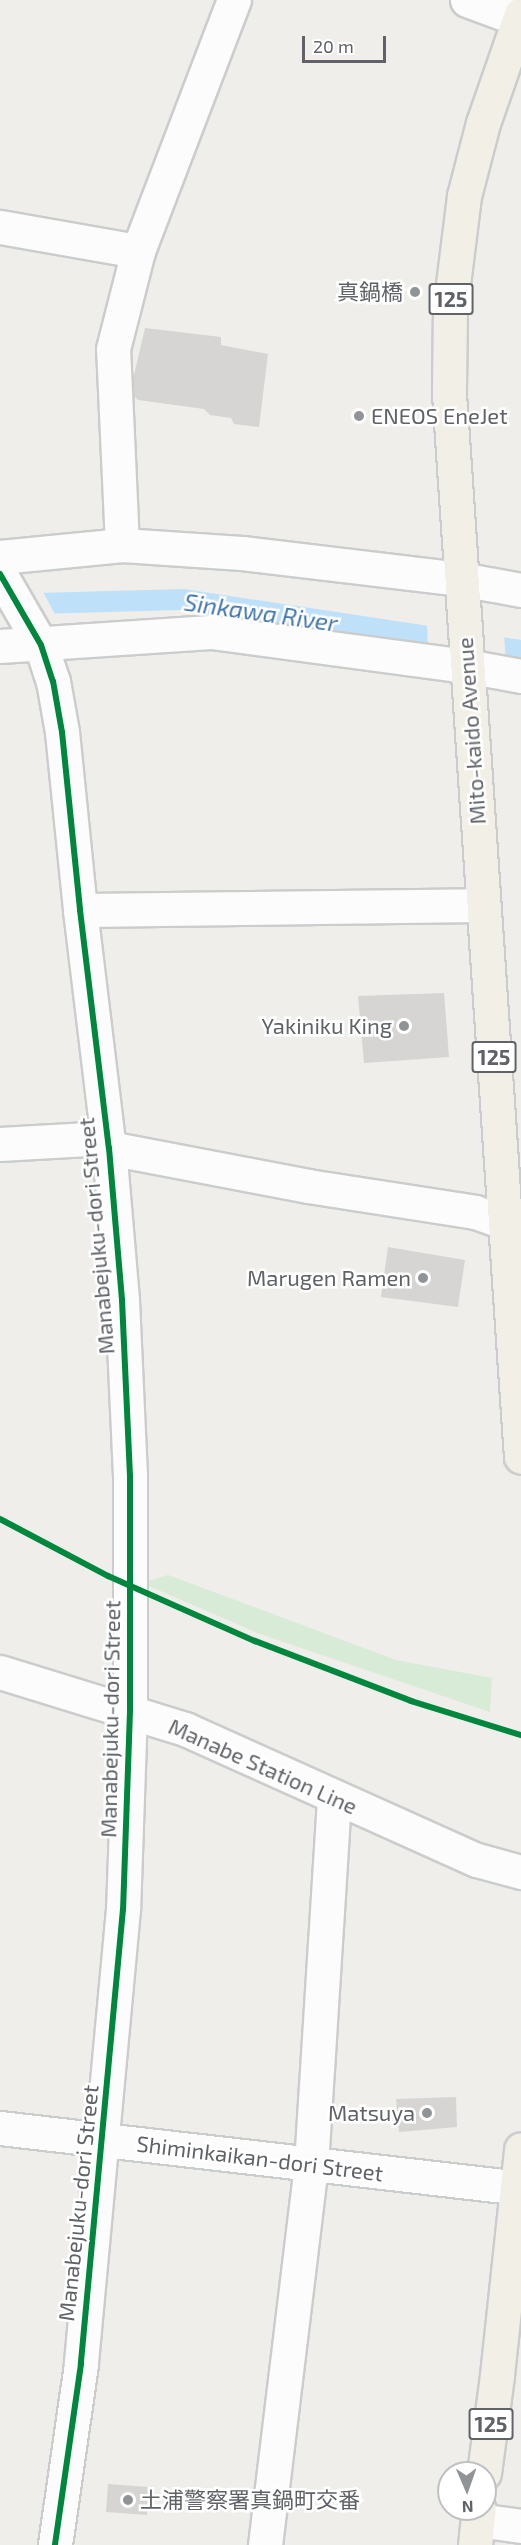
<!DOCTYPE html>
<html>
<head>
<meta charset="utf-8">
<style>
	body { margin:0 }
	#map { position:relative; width:521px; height:2545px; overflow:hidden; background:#efeeea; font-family:"Exo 2","Noto Sans JP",sans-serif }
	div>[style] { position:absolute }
	.green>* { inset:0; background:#d8ebd6 }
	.water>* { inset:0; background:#bfe0f9 }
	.pier>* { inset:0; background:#efeeea }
	.building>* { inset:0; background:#d6d5d3 }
	.roads { filter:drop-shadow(2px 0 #cbcccc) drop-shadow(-2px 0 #cbcccc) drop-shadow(0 2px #cbcccc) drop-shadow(0 -2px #cbcccc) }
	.minor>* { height:33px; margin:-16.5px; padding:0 16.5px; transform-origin:16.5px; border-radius:16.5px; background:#fdfcfc }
	.tertiary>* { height:33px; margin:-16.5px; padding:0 16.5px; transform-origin:16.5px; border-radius:16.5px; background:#fdfcfc }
	.secondary>* { height:33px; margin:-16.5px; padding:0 16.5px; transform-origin:16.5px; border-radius:16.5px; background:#fdfcfc }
	.trunk>* { height:33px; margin:-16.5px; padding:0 16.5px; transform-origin:16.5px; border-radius:16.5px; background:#f2f0e6 }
	.cycleway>* { height:6px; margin:-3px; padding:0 3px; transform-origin:3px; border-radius:3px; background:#00873e }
	.dots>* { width:16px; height:16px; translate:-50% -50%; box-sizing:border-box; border:3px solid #fff; border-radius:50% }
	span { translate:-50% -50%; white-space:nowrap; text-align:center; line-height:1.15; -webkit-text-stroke:5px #fff; paint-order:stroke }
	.shield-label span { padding:2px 4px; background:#fff; border:2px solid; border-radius:4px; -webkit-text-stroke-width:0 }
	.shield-label { font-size:21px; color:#5f6368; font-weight:700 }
	.poi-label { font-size:22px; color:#5f6368 }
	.right { translate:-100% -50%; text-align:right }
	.left { translate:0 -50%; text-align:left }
	.street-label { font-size:22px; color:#5f6368 }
	.water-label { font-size:24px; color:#4174aa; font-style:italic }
	.north { position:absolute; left:437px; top:2461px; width:60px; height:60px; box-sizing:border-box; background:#fff; border:2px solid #bfc1c3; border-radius:50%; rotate:178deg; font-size:16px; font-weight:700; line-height:24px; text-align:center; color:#5f6368 }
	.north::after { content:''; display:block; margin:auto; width:21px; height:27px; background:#919496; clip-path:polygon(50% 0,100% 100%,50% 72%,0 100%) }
	.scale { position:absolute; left:302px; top:36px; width:84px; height:27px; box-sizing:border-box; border:3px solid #5f6368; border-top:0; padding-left:8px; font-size:18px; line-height:21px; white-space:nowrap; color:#5f6368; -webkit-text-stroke:4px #fff; paint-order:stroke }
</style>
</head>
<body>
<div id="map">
	<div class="green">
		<i style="clip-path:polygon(168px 1575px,396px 1660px,492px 1678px,490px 1712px,260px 1634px,142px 1583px)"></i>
	</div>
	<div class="water">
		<i style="clip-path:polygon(184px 589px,521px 640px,521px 662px,181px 610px,0 615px,0 594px)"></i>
	</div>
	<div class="pier">
		<i style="clip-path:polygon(42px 590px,56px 616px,0 618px,0 591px)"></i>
		<i style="clip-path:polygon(427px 624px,504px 634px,506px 662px,428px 652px)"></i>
	</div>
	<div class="building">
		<i style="clip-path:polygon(145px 328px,221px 337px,221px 345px,268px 354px,259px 427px,234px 424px,231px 418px,210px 415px,204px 409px,138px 400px,134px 396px,133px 379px)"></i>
		<i style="clip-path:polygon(444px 993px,449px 1057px,364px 1063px,358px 996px)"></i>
		<i style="clip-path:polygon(388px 1247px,465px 1260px,458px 1307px,381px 1297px)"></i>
		<i style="clip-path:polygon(456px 2097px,457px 2127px,399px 2132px,396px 2099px)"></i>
		<i style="clip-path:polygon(108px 2484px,149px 2487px,147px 2515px,106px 2512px)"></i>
	</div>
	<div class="roads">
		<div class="minor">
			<i style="left:467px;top:0;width:54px;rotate:20.4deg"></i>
			<i style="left:0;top:227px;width:140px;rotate:9.9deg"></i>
			<i style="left:138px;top:251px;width:269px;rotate:-69.1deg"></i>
			<i style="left:122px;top:545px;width:196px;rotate:-92.6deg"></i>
			<i style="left:113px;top:349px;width:101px;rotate:-75.7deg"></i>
			<i style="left:0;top:557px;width:123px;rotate:-5.6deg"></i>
			<i style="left:122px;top:545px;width:120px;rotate:3.8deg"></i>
			<i style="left:242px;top:553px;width:221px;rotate:6.8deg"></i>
			<i style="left:461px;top:579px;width:61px;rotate:10.4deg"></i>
			<i style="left:0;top:646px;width:211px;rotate:-3.8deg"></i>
			<i style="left:211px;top:632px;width:258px;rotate:7.6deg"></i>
			<i style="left:467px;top:666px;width:55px;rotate:10.5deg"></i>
			<i style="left:80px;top:910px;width:403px;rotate:-0.7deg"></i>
			<i style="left:0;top:1144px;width:88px;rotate:-3.3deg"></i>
			<i style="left:88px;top:1139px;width:23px;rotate:23deg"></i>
			<i style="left:109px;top:1148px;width:203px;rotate:10.8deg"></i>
			<i style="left:308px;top:1186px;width:169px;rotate:8.8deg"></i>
			<i style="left:475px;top:1212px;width:49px;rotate:19.2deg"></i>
			<i style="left:478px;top:2520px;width:43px;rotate:7.9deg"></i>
			<i style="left:265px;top:2545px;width:383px;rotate:-83.1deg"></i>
			<i style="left:311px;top:2165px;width:369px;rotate:-86.4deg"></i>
		</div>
		<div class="tertiary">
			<i style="left:0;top:574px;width:82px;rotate:60deg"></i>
			<i style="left:41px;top:645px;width:38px;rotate:72deg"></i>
			<i style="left:53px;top:681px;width:52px;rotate:80deg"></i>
			<i style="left:62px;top:732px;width:179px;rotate:84.2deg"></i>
			<i style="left:80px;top:910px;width:240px;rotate:83.1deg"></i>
			<i style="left:109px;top:1148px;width:153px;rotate:85.1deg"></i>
			<i style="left:122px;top:1300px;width:176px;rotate:87.4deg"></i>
			<i style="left:130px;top:1476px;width:235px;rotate:90deg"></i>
			<i style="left:130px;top:1711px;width:198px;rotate:92deg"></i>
			<i style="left:123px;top:1909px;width:457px;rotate:95.3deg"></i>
			<i style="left:81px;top:2364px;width:183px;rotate:98.2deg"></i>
			<i style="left:0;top:2128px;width:524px;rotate:6.57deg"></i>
		</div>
		<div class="secondary">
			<i style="left:0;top:1672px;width:194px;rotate:17.1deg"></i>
			<i style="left:185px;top:1729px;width:320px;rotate:24.2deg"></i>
			<i style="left:477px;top:1860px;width:46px;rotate:15.3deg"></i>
		</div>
		<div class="trunk">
			<i style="left:521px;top:14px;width:115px;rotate:109.2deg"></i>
			<i style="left:483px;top:123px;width:75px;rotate:104.6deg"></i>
			<i style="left:464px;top:196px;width:113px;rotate:97.1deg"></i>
			<i style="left:450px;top:308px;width:85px;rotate:90.7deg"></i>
			<i style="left:449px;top:393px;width:1066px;rotate:86.13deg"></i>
			<i style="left:484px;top:2473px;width:99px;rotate:-82.4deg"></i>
			<i style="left:497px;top:2375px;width:227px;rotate:-83.9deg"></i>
			<i style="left:475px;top:2545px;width:36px;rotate:-84deg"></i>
		</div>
	</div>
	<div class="cycleway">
		<i style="left:0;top:574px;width:82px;rotate:60deg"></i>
		<i style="left:41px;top:645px;width:38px;rotate:72deg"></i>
		<i style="left:53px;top:681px;width:52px;rotate:80deg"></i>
		<i style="left:62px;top:732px;width:179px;rotate:84.2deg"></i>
		<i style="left:80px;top:910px;width:240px;rotate:83.1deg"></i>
		<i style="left:109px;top:1148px;width:153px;rotate:85.1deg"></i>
		<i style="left:122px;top:1300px;width:176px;rotate:87.4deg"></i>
		<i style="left:130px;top:1476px;width:235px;rotate:90deg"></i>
		<i style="left:130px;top:1711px;width:198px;rotate:92deg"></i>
		<i style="left:123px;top:1909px;width:457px;rotate:95.3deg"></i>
		<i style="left:81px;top:2364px;width:183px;rotate:98.2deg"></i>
		<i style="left:0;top:1519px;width:122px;rotate:27.8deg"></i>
		<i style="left:108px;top:1576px;width:161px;rotate:23.9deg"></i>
		<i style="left:255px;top:1641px;width:167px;rotate:21deg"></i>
		<i style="left:411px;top:1701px;width:115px;rotate:17.2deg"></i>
	</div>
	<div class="dots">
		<i style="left:415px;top:292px;background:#919496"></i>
		<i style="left:359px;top:416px;background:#919496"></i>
		<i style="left:404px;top:1026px;background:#919496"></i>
		<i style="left:423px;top:1278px;background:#919496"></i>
		<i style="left:427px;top:2113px;background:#919496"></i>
		<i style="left:128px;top:2500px;background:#919496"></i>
	</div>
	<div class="shield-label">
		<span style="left:451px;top:299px">125</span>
		<span style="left:494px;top:1057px">125</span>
		<span style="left:491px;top:2424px">125</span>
	</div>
	<div class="poi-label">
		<span class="right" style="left:403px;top:292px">真鍋橋</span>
		<span class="left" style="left:371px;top:416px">ENEOS EneJet</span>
		<span class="right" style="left:392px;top:1026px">Yakiniku King</span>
		<span class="right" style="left:411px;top:1278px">Marugen Ramen</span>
		<span class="right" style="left:415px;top:2113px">Matsuya</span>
		<span class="left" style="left:140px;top:2500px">土浦警察署真鍋町交番</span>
	</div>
	<div class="street-label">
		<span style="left:471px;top:731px;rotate:-94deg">Mito-kaido Avenue</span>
		<span style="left:96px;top:1236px;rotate:-95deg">Manabejuku-dori Street</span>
		<span style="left:110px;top:1719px;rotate:-89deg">Manabejuku-dori Street</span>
		<span style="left:263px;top:1766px;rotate:24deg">Manabe Station Line</span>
		<span style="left:260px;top:2158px;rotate:7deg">Shiminkaikan-dori Street</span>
		<span style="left:78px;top:2203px;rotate:-84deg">Manabejuku-dori Street</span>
	</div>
	<div class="water-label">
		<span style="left:261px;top:612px;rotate:8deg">Sinkawa River</span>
	</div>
	<div class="north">N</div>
	<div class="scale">20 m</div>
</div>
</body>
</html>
